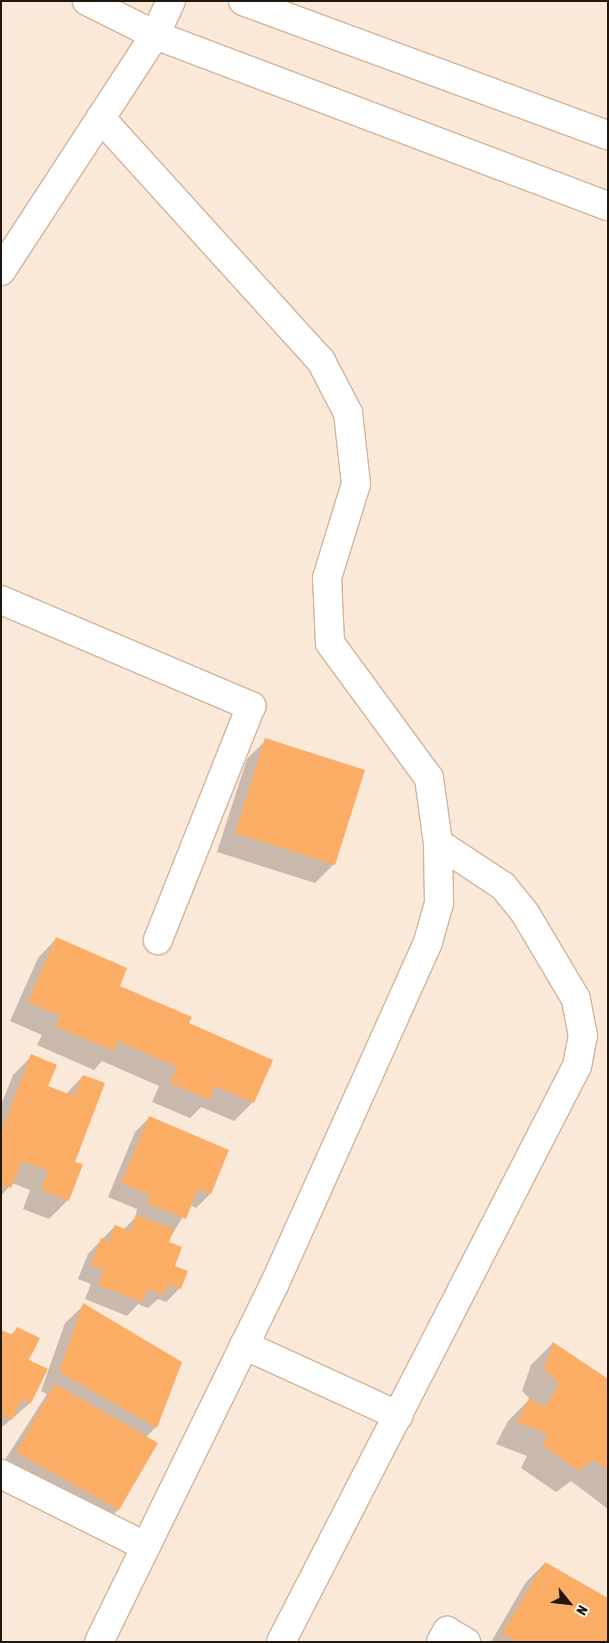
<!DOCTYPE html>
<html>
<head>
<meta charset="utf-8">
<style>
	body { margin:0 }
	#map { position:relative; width:609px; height:1643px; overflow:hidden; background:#fae8d8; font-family:"Asap Condensed",sans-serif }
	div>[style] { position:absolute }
	.shadow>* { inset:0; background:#0003 }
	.building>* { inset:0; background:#fbad65 }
	.roads { filter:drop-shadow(1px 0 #d2b49b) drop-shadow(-1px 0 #d2b49b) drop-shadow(0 1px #d2b49b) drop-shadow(0 -1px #d2b49b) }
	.minor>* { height:28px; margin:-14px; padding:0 14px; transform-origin:14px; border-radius:14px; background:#fff }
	span { translate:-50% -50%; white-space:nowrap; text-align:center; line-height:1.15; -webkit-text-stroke:4px #fef7f2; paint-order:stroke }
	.frame { position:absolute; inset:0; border:2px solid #21170d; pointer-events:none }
	.north { position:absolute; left:544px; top:1578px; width:50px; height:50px; -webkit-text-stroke:4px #fef7f2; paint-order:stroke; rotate:119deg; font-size:14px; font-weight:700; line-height:20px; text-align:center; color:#21170d }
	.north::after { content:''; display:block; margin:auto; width:18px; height:22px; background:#21170d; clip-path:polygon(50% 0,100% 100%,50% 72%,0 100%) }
</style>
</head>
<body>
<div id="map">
	<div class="shadow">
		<i style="clip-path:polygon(266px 740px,334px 864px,315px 883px,217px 852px,247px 759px)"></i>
		<i style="clip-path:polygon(56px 939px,118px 986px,188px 1024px,253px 1102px,234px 1121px,201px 1107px,190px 1118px,152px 1102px,159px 1086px,102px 1061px,94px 1070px,37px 1045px,42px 1035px,10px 1021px,38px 958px)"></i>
		<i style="clip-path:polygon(32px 1056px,47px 1086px,66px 1094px,83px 1076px,68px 1200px,49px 1219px,23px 1209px,30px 1190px,12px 1183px,1px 1196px,1px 1105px,13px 1075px)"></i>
		<i style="clip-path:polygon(149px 1118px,210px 1194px,196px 1208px,190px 1205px,167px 1243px,180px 1288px,166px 1302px,158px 1299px,148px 1308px,138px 1304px,127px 1316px,85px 1299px,91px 1284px,78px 1279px,88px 1254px,115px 1226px,123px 1230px,135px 1218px,137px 1209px,108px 1197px,135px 1132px)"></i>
		<i style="clip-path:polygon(84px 1305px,156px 1427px,146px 1437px,156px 1443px,118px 1510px,99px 1529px,1px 1466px,47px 1394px,41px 1391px,65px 1323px)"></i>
		<i style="clip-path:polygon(17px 1329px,28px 1360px,46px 1369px,30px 1403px,1px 1428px,1px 1331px,10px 1335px)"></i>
		<i style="clip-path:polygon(553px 1343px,608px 1380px,608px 1509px,571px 1481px,556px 1492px,521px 1468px,527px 1456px,496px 1444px,508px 1421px,530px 1399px,522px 1391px,531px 1365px)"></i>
		<i style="clip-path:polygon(545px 1563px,608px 1642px,491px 1642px,526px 1582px)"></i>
	</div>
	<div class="building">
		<i style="clip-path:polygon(265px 738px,365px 770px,335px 865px,235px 833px)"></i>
		<i style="clip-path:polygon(56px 937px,127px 968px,120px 986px,192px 1017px,189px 1023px,273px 1060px,254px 1103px,215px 1086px,210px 1100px,170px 1083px,177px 1067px,118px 1041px,114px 1051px,55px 1026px,60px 1016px,28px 1002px)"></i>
		<i style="clip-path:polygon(31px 1054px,57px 1065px,48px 1086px,74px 1096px,83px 1075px,105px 1083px,75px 1162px,83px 1164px,69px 1201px,41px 1190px,48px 1171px,22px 1161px,11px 1188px,1px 1184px,1px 1133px)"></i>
		<i style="clip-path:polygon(149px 1116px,229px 1150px,211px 1194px,198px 1189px,186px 1219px,147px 1203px,150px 1195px,121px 1183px)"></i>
		<i style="clip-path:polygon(136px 1215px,174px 1229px,169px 1242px,182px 1247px,175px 1266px,188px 1271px,181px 1289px,168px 1284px,164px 1295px,148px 1289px,143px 1302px,98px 1285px,104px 1270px,91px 1265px,101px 1238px,109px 1241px,115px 1225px,130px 1231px)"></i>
		<i style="clip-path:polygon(83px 1303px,182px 1362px,157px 1428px,59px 1372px)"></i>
		<i style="clip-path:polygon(17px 1327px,40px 1338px,29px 1360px,48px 1369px,31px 1403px,22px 1399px,12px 1420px,1px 1415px,1px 1330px,13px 1335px)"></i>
		<i style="clip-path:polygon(553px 1342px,608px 1379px,608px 1470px,594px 1460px,579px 1471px,542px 1445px,548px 1434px,517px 1422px,529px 1398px,545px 1407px,559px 1384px,544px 1369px)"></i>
		<i style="clip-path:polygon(55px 1384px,158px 1443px,119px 1510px,16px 1452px)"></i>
		<i style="clip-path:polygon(545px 1562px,608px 1598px,608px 1642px,517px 1642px,502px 1633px)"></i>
	</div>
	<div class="roads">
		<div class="minor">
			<i style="left:87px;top:1px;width:76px;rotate:26.6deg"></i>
			<i style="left:155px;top:35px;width:484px;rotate:20.7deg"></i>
			<i style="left:243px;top:1px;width:389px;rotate:20.2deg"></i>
			<i style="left:1px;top:271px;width:282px;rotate:-56.9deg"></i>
			<i style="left:155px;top:35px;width:38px;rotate:-65deg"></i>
			<i style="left:1px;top:600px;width:272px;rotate:23deg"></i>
			<i style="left:251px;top:706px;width:252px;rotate:111.7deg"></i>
			<i style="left:244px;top:1345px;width:170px;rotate:24.6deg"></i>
			<i style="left:1px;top:1474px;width:159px;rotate:26.6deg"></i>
			<i style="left:99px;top:1642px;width:398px;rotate:-63.9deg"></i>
			<i style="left:274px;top:1285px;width:376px;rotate:-65.8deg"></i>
			<i style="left:428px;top:942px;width:41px;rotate:-74.2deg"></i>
			<i style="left:439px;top:903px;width:60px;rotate:-91deg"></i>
			<i style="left:438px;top:843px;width:66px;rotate:-97.9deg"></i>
			<i style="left:429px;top:778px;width:167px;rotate:-126.3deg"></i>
			<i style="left:330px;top:643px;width:65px;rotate:-92.6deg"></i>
			<i style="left:327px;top:578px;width:98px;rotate:-72.9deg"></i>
			<i style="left:356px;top:484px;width:71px;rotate:-96.4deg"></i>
			<i style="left:348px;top:413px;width:59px;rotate:-117.4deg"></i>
			<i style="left:321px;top:361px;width:328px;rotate:-132.2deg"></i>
			<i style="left:281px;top:1642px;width:648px;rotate:-62.8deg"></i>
			<i style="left:577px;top:1066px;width:31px;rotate:-79deg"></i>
			<i style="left:583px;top:1036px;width:38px;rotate:-101deg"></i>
			<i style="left:576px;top:999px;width:100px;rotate:-120.7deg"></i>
			<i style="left:525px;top:913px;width:35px;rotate:-129deg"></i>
			<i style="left:503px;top:886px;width:78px;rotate:-146.5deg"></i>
			<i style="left:441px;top:1642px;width:13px;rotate:-61deg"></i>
			<i style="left:447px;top:1631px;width:22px;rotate:30deg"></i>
		</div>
	</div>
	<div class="frame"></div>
	<div class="north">N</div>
</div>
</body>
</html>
